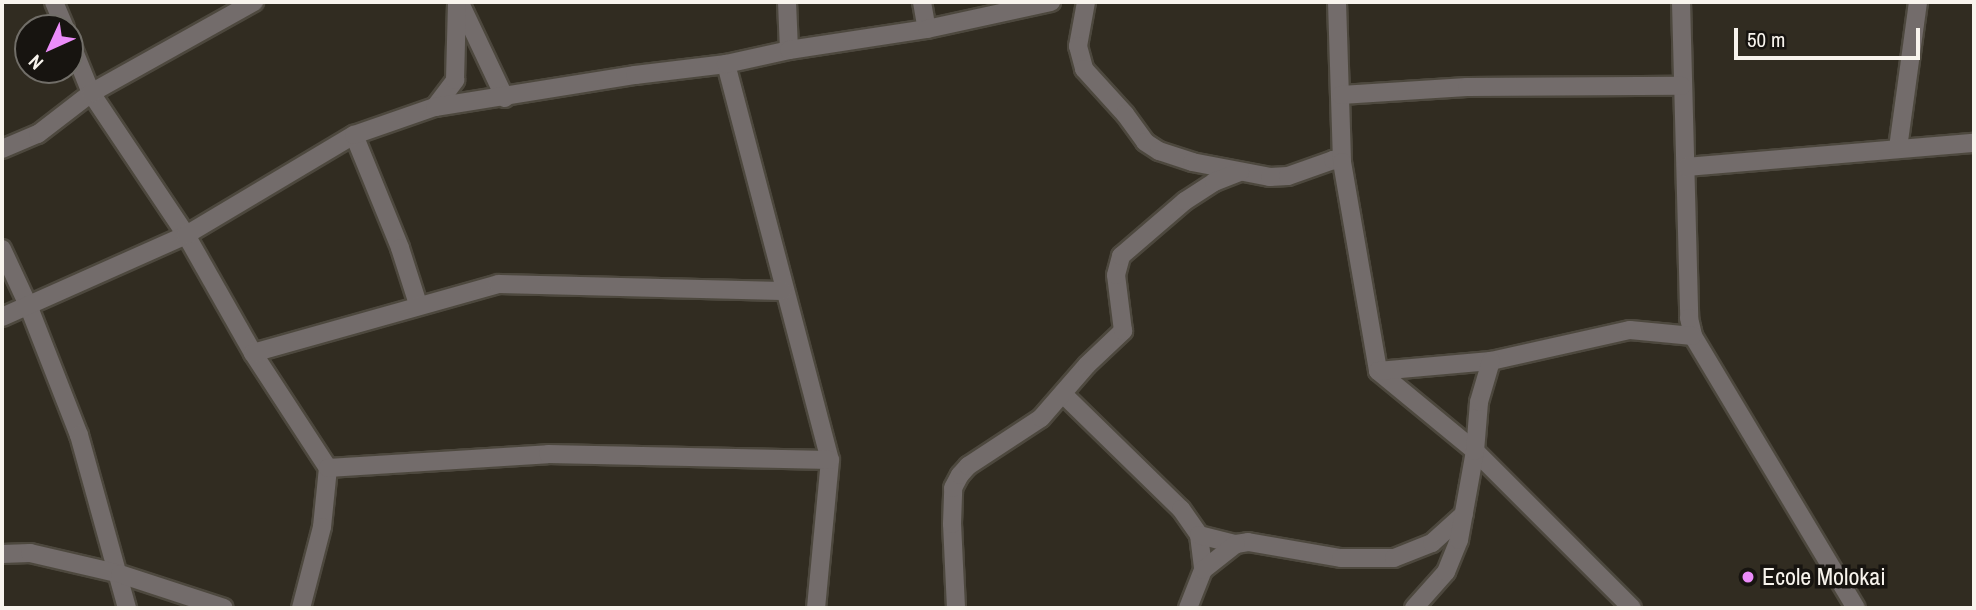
<!DOCTYPE html>
<html>
<head>
<meta charset="utf-8">
<style>
	body { margin:0 }
	#map { position:relative; width:1976px; height:610px; overflow:hidden; background:#312c21; font-family:"Archivo Narrow",sans-serif }
	div>[style] { position:absolute }
	.roads { filter:drop-shadow(2px 0 #4d483e) drop-shadow(-2px 0 #4d483e) drop-shadow(0 2px #4d483e) drop-shadow(0 -2px #4d483e) }
	.minor>* { height:18px; margin:-9px; padding:0 9px; transform-origin:9px; border-radius:9px; background:#736c6b }
	.dots>* { width:19px; height:19px; translate:-50% -50%; box-sizing:border-box; border:4px solid #171410; border-radius:50% }
	span { translate:-50% -50%; white-space:nowrap; text-align:center; line-height:1.15; -webkit-text-stroke:7px #171410; paint-order:stroke }
	.poi-label { font-size:24px; color:#f8f4ed }
	.left { translate:0 -50%; text-align:left }
	.frame { position:absolute; inset:0; border:4px solid #f8f4ed; pointer-events:none }
	.north { position:absolute; left:14px; top:14px; width:70px; height:70px; box-sizing:border-box; background:#171410; border:2px solid #716e68; border-radius:50%; rotate:225deg; font-size:19px; font-weight:700; line-height:28px; text-align:center; color:#f8f4ed }
	.north::after { content:''; display:block; margin:auto; width:24px; height:32px; background:#ec8cfa; clip-path:polygon(50% 0,100% 100%,50% 72%,0 100%) }
	.scale { position:absolute; left:1734px; top:28px; width:186px; height:32px; box-sizing:border-box; border:4px solid #f8f4ed; border-top:0; padding-left:9px; font-size:21px; line-height:24px; white-space:nowrap; color:#f8f4ed; -webkit-text-stroke:5px #171410; paint-order:stroke }
</style>
</head>
<body>
<div id="map">
	<div class="roads">
		<div class="minor">
			<i style="left:54px;top:2px;width:28px;rotate:67deg"></i>
			<i style="left:787px;top:2px;width:48px;rotate:87.6deg"></i>
			<i style="left:922px;top:2px;width:27px;rotate:80deg"></i>
			<i style="left:1086px;top:2px;width:45px;rotate:100.3deg"></i>
			<i style="left:1078px;top:46px;width:24px;rotate:75deg"></i>
			<i style="left:1084px;top:69px;width:61px;rotate:47.7deg"></i>
			<i style="left:1125px;top:114px;width:34px;rotate:54deg"></i>
			<i style="left:1145px;top:142px;width:17px;rotate:33deg"></i>
			<i style="left:1159px;top:151px;width:35px;rotate:18deg"></i>
			<i style="left:1192px;top:162px;width:79px;rotate:10.9deg"></i>
			<i style="left:1270px;top:177px;width:18px;rotate:-3deg"></i>
			<i style="left:1288px;top:176px;width:48px;rotate:-19.6deg"></i>
			<i style="left:1333px;top:160px;width:9px;rotate:13deg"></i>
			<i style="left:1337px;top:2px;width:160px;rotate:88.2deg"></i>
			<i style="left:1342px;top:162px;width:212px;rotate:80.2deg"></i>
			<i style="left:1378px;top:371px;width:126px;rotate:39.5deg"></i>
			<i style="left:1475px;top:451px;width:222px;rotate:45deg"></i>
			<i style="left:1681px;top:2px;width:316px;rotate:88.5deg"></i>
			<i style="left:1689px;top:318px;width:18px;rotate:77deg"></i>
			<i style="left:1693px;top:336px;width:317px;rotate:59.1deg"></i>
			<i style="left:460px;top:3px;width:105px;rotate:64.7deg"></i>
			<i style="left:70px;top:41px;width:56px;rotate:68deg"></i>
			<i style="left:91px;top:93px;width:171px;rotate:56.2deg"></i>
			<i style="left:186px;top:235px;width:136px;rotate:60.4deg"></i>
			<i style="left:253px;top:353px;width:137px;rotate:56.9deg"></i>
			<i style="left:328px;top:468px;width:59px;rotate:95.8deg"></i>
			<i style="left:322px;top:527px;width:84px;rotate:104.5deg"></i>
			<i style="left:726px;top:64px;width:409px;rotate:75.3deg"></i>
			<i style="left:830px;top:460px;width:149px;rotate:95.4deg"></i>
			<i style="left:1341px;top:95px;width:126px;rotate:-3.6deg"></i>
			<i style="left:1467px;top:87px;width:215px;rotate:-0.3deg"></i>
			<i style="left:435px;top:107px;width:34px;rotate:-53deg"></i>
			<i style="left:455px;top:80px;width:78px;rotate:-88.5deg"></i>
			<i style="left:354px;top:135px;width:122px;rotate:67.8deg"></i>
			<i style="left:400px;top:248px;width:59px;rotate:72.2deg"></i>
			<i style="left:1898px;top:148px;width:147px;rotate:-82.2deg"></i>
			<i style="left:2px;top:149px;width:39px;rotate:-23deg"></i>
			<i style="left:38px;top:134px;width:67px;rotate:-37.7deg"></i>
			<i style="left:91px;top:93px;width:187px;rotate:-29.2deg"></i>
			<i style="left:1686px;top:167px;width:289px;rotate:-4.8deg"></i>
			<i style="left:2px;top:249px;width:62px;rotate:65.1deg"></i>
			<i style="left:28px;top:305px;width:140px;rotate:68.6deg"></i>
			<i style="left:79px;top:435px;width:180px;rotate:74.5deg"></i>
			<i style="left:2px;top:317px;width:201px;rotate:-24deg"></i>
			<i style="left:186px;top:235px;width:196px;rotate:-30.8deg"></i>
			<i style="left:354px;top:135px;width:86px;rotate:-19.1deg"></i>
			<i style="left:435px;top:107px;width:203px;rotate:-9.1deg"></i>
			<i style="left:635px;top:75px;width:92px;rotate:-6.9deg"></i>
			<i style="left:726px;top:64px;width:65px;rotate:-12.5deg"></i>
			<i style="left:789px;top:50px;width:140px;rotate:-8.7deg"></i>
			<i style="left:927px;top:29px;width:127px;rotate:-12.3deg"></i>
			<i style="left:253px;top:353px;width:255px;rotate:-15.7deg"></i>
			<i style="left:498px;top:284px;width:285px;rotate:1.4deg"></i>
			<i style="left:1378px;top:371px;width:113px;rotate:-5.1deg"></i>
			<i style="left:1491px;top:361px;width:142px;rotate:-12.6deg"></i>
			<i style="left:1630px;top:330px;width:63px;rotate:5.4deg"></i>
			<i style="left:1064px;top:395px;width:163px;rotate:44.3deg"></i>
			<i style="left:1181px;top:509px;width:32px;rotate:55deg"></i>
			<i style="left:1199px;top:535px;width:35px;rotate:83deg"></i>
			<i style="left:328px;top:468px;width:220px;rotate:-3.6deg"></i>
			<i style="left:548px;top:454px;width:282px;rotate:1.2deg"></i>
			<i style="left:1199px;top:535px;width:38px;rotate:14deg"></i>
			<i style="left:1236px;top:544px;width:12px;rotate:-9deg"></i>
			<i style="left:1248px;top:542px;width:94px;rotate:9.8deg"></i>
			<i style="left:1341px;top:558px;width:53px"></i>
			<i style="left:1394px;top:558px;width:41px;rotate:-21.5deg"></i>
			<i style="left:1432px;top:543px;width:43px;rotate:-42.2deg"></i>
			<i style="left:2px;top:554px;width:28px;rotate:-2deg"></i>
			<i style="left:30px;top:553px;width:92px;rotate:13.1deg"></i>
			<i style="left:120px;top:574px;width:109px;rotate:18.1deg"></i>
			<i style="left:956px;top:608px;width:84px;rotate:-92.7deg"></i>
			<i style="left:952px;top:524px;width:36px;rotate:-88deg"></i>
			<i style="left:953px;top:488px;width:15px;rotate:-62deg"></i>
			<i style="left:960px;top:475px;width:12px;rotate:-48deg"></i>
			<i style="left:968px;top:466px;width:87px;rotate:-33.3deg"></i>
			<i style="left:1041px;top:418px;width:70px;rotate:-49deg"></i>
			<i style="left:1087px;top:365px;width:50px;rotate:-43.4deg"></i>
			<i style="left:1123px;top:331px;width:56px;rotate:-97.1deg"></i>
			<i style="left:1116px;top:275px;width:20px;rotate:-75deg"></i>
			<i style="left:1121px;top:256px;width:84px;rotate:-40.7deg"></i>
			<i style="left:1185px;top:201px;width:35px;rotate:-33deg"></i>
			<i style="left:1214px;top:182px;width:28px;rotate:-21deg"></i>
			<i style="left:1188px;top:608px;width:41px;rotate:-68.5deg"></i>
			<i style="left:1203px;top:570px;width:42px;rotate:-38.2deg"></i>
			<i style="left:1414px;top:608px;width:48px;rotate:-48.4deg"></i>
			<i style="left:1446px;top:572px;width:35px;rotate:-68deg"></i>
			<i style="left:1459px;top:540px;width:90px;rotate:-79.8deg"></i>
			<i style="left:1475px;top:451px;width:49px;rotate:-85.3deg"></i>
			<i style="left:1479px;top:402px;width:43px;rotate:-73.7deg"></i>
		</div>
	</div>
	<div class="dots">
		<i style="left:1748px;top:577px;background:#ec8cfa"></i>
	</div>
	<div class="poi-label">
		<span class="left" style="left:1762px;top:577px">Ecole Molokai</span>
	</div>
	<div class="frame"></div>
	<div class="north">N</div>
	<div class="scale">50 m</div>
</div>
</body>
</html>
